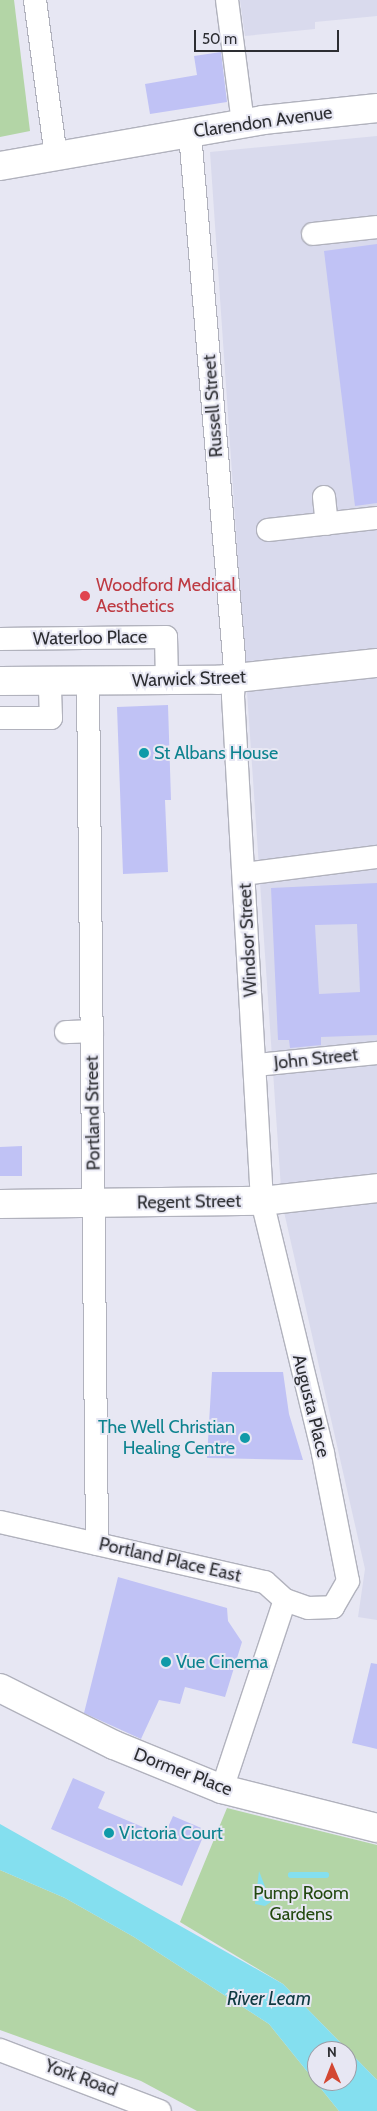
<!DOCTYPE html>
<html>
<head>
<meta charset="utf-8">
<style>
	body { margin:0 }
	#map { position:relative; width:377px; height:2111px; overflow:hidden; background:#e7e7f3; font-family:Cabin,sans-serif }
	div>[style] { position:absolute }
	.built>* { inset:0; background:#d9daed }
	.green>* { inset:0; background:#b3d5a6 }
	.water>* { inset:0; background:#84dfef }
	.stream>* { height:5.5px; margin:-2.75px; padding:0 2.75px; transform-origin:2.75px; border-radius:2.75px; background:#84dfef }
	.building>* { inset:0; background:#c0c2f5 }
	.roads { filter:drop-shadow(1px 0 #b1b2bd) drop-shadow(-1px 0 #b1b2bd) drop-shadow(0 1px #b1b2bd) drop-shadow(0 -1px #b1b2bd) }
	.minor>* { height:22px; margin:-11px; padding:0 11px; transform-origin:11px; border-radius:11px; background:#fff }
	.tertiary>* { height:28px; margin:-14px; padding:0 14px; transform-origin:14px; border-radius:14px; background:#fff }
	.secondary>* { height:28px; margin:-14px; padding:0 14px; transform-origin:14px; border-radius:14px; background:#fff }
	.dots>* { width:14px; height:14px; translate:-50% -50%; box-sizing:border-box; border:2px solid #e7e7f3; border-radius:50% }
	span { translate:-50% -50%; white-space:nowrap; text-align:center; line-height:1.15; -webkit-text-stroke:4px #e7e7f3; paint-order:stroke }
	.street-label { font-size:18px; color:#2d2e32 }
	.health-label { font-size:18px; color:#be3a42 }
	.left { translate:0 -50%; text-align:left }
	.culture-label { font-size:18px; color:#0d838f }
	.right { translate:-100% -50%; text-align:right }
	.park-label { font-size:18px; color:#23490f }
	.water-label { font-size:19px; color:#0e3941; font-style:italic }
	.north { position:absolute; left:307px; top:2041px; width:50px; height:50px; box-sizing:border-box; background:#e7e7f3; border:1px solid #9d9da6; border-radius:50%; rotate:359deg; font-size:14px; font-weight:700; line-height:20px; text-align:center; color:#2d2e32 }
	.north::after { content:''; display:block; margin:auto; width:18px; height:22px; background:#d34732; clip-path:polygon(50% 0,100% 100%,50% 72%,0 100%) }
	.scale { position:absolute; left:194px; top:30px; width:145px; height:22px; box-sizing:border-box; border:2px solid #2d2e32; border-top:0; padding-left:6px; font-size:15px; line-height:18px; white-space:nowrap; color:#2d2e32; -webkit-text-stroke:4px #e7e7f3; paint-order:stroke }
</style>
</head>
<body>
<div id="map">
	<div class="built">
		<i style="clip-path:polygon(240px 0,377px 0,377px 16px,315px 22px,315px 29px,245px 36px)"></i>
		<i style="clip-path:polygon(377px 136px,377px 1620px,358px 1617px,365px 1569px,282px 1203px,210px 152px)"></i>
	</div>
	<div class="green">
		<i style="clip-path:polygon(0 0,14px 0,30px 131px,0 137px)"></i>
		<i style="clip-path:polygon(227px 1808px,377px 1845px,377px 2080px,283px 1984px,180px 1922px)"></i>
		<i style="clip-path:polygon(0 1870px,65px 1898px,134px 1937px,269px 2024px,339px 2111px,197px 2111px,141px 2081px,0 2030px)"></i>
	</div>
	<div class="water">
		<i style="clip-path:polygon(evenodd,0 1824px,283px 1984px,377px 2080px,377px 2111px,339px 2111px,269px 2024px,134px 1937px,65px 1898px,0 1870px,0 1824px,317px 2051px,347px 2051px,347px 2081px,317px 2081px,317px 2051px)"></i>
		<i style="clip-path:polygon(259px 1871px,271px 1902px,265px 1906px,255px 1904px)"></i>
	</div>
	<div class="stream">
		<i style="left:291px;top:1875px;width:35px"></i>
	</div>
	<div class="building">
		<i style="clip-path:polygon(221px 52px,227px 102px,150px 114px,145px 84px,197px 75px,194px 56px)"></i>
		<i style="clip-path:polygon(377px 244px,377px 503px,355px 506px,324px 251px)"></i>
		<i style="clip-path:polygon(168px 705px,171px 800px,165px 800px,168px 872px,123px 874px,117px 707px)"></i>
		<i style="clip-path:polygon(evenodd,377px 883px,377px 1035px,321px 1037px,321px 1045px,290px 1048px,289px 1040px,278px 1040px,271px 888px,377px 883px,357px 924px,360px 992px,319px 994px,315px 925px,357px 924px)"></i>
		<i style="clip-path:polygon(22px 1146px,22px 1176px,0 1176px,0 1147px)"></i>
		<i style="clip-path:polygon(212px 1372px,283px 1372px,289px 1414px,303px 1460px,207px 1458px)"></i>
		<i style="clip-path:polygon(118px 1577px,227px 1608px,228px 1621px,242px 1642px,225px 1697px,185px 1687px,180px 1704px,159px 1700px,141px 1739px,84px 1713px)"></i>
		<i style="clip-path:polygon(371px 1663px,377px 1664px,377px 1749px,352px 1743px)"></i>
		<i style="clip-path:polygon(73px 1778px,105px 1792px,98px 1808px,164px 1836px,173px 1816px,206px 1830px,182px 1886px,51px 1829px)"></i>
	</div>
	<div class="roads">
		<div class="minor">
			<i style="left:35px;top:0;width:158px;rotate:82.4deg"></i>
			<i style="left:227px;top:0;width:125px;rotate:82.6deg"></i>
			<i style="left:313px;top:234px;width:64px;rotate:-6.2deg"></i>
			<i style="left:324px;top:497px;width:27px;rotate:84deg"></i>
			<i style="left:268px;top:530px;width:110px;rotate:-6.3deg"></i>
			<i style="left:0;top:639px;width:166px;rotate:-0.7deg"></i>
			<i style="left:166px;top:637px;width:44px;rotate:88.7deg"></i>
			<i style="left:88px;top:682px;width:862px;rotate:89.4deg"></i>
			<i style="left:0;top:718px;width:51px"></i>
			<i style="left:51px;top:718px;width:36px;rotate:-92deg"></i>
			<i style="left:244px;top:874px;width:134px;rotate:-7.3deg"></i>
			<i style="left:66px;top:1032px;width:26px;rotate:-2deg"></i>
			<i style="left:256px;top:1065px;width:122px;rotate:-5.7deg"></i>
			<i style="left:0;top:1522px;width:272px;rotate:12.8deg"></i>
			<i style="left:265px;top:1582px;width:27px;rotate:42deg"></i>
			<i style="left:285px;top:1600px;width:24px;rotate:19deg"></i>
			<i style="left:308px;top:1608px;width:25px;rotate:-2deg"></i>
			<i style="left:333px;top:1607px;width:30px;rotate:-60deg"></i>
			<i style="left:348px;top:1581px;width:130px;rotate:-101.1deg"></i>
			<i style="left:323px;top:1453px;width:259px;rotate:-103.6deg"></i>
			<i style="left:262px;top:1201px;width:506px;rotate:-93.29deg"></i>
			<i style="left:233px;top:696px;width:27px;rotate:-86deg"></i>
			<i style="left:235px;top:669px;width:538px;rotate:-94.8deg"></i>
			<i style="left:222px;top:1789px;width:199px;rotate:-71.6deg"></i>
			<i style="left:0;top:2050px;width:171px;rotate:20.9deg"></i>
		</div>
		<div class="tertiary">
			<i style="left:0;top:166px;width:267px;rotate:-9.9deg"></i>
			<i style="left:263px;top:120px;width:115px;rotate:-6deg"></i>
			<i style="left:0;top:1204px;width:262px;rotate:-0.7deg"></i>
			<i style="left:262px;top:1201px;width:116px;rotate:-6.4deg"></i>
			<i style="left:0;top:1688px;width:127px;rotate:26.6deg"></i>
			<i style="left:114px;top:1745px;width:117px;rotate:22.2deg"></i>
			<i style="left:222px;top:1789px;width:160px;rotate:14.1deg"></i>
		</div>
		<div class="secondary">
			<i style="left:0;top:681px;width:217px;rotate:-0.3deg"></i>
			<i style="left:217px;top:680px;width:161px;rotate:-6.1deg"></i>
		</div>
	</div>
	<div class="dots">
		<i style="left:85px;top:596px;background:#e0444e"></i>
		<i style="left:144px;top:753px;background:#0f9aa8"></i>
		<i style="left:245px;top:1438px;background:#0f9aa8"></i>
		<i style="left:166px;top:1662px;background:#0f9aa8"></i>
		<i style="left:109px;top:1833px;background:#0f9aa8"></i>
	</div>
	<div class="street-label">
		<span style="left:263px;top:122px;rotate:-8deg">Clarendon Avenue</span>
		<span style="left:213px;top:406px;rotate:-94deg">Russell Street</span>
		<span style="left:90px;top:638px;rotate:-1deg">Waterloo Place</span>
		<span style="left:189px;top:679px;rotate:-2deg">Warwick Street</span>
		<span style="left:248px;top:940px;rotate:-93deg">Windsor Street</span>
		<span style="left:316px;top:1059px;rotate:-6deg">John Street</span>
		<span style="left:93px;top:1113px;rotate:-91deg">Portland Street</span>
		<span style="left:189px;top:1202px;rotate:-1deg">Regent Street</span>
		<span style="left:311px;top:1406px;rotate:76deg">Augusta Place</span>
		<span style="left:170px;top:1560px;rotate:13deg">Portland Place East</span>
		<span style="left:183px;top:1772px;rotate:21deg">Dormer Place</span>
		<span style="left:81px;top:2078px;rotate:20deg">York Road</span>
	</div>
	<div class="health-label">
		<span class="left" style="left:96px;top:596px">Woodford Medical<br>Aesthetics</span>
	</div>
	<div class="culture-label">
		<span class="left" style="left:154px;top:753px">St Albans House</span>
		<span class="right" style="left:235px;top:1438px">The Well Christian<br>Healing Centre</span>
		<span class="left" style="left:176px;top:1662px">Vue Cinema</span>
		<span class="left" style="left:119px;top:1833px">Victoria Court</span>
	</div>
	<div class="park-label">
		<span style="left:301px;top:1904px">Pump Room<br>Gardens</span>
	</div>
	<div class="water-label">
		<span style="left:269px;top:1999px">River Leam</span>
	</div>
	<div class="north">N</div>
	<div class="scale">50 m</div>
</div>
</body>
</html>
